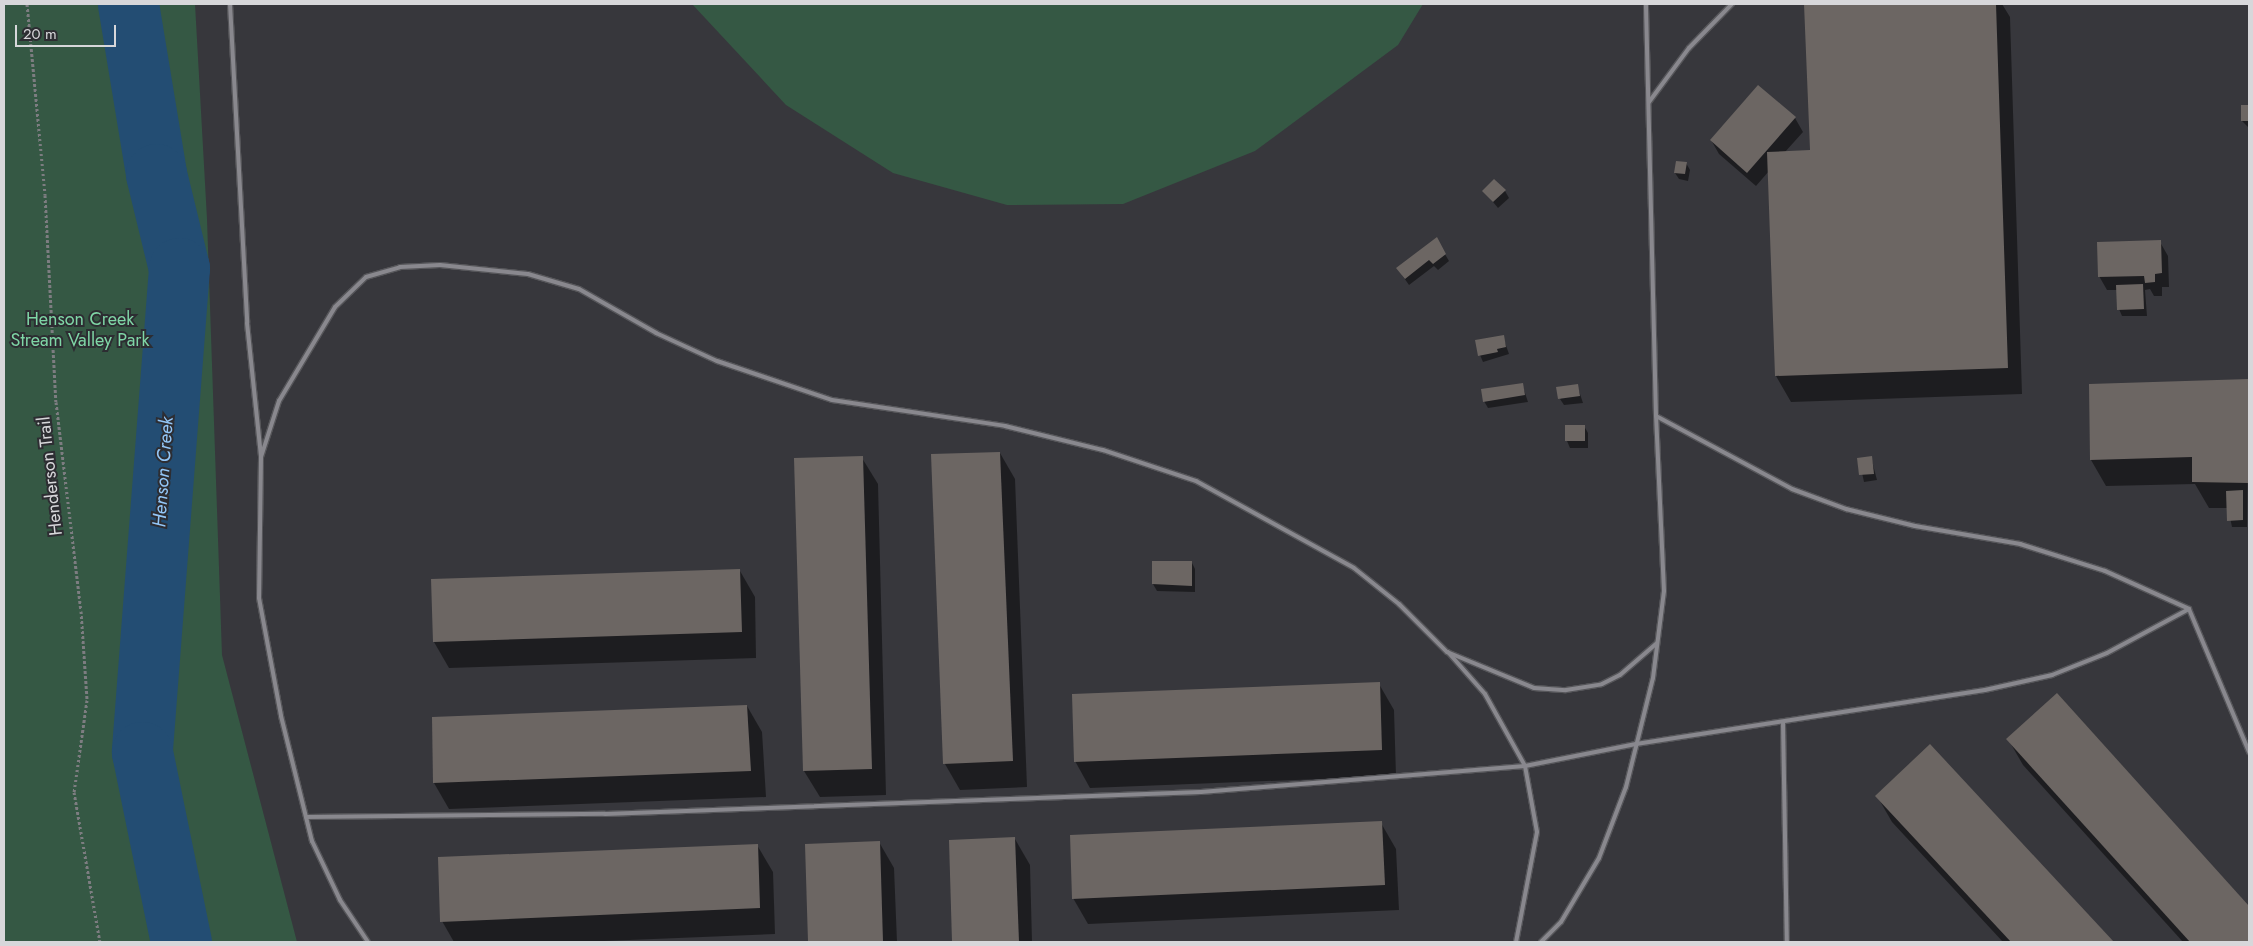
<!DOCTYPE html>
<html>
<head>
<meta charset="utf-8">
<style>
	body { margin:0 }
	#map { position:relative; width:2253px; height:946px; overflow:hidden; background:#37373c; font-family:Jost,sans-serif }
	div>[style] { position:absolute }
	.green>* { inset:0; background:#355844 }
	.shadow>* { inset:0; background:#0007 }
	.river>* { height:61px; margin:-30.5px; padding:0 30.5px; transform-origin:30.5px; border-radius:30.5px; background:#234d73 }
	.building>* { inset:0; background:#6c6663 }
	.path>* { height:3px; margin-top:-1.5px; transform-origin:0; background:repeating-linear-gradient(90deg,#7d7d81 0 2.5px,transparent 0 5px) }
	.roads { filter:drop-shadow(1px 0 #56565a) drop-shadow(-1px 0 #56565a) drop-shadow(0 1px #56565a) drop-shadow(0 -1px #56565a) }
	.lane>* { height:4px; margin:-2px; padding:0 2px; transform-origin:2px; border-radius:2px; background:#89888e }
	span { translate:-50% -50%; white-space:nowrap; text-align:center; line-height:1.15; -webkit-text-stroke:4px #2d2d32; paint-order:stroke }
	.park-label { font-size:18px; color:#7fd6a6 }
	.street-label { font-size:18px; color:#d7d7da }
	.water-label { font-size:19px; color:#93c6f7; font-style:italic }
	.frame { position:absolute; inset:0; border:5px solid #d7d7da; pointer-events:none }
	.scale { position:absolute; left:15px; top:25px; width:101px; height:22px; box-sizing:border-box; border:2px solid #d7d7da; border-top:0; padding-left:6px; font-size:15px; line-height:18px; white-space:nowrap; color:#d7d7da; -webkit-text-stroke:4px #2d2d32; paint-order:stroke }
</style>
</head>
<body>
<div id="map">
	<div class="green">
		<i style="clip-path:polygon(4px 4px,195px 4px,207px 219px,222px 655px,297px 942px,4px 942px)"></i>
		<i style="clip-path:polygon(692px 4px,1423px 4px,1398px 45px,1255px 151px,1123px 204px,1007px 205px,893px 173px,786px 105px)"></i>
	</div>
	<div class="shadow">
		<i style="clip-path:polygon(1806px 4px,2002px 4px,2010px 17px,2022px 394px,1791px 402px,1776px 376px,1769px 171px,1756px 186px,1719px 154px,1711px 140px,1795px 118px,1803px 132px,1785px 152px,1811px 151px)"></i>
		<i style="clip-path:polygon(2242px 106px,2249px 106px,2249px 128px,2242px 121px)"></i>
		<i style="clip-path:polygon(1686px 163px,1690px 170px,1688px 181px,1679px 179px,1675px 173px)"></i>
		<i style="clip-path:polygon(1484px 191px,1505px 191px,1509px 198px,1498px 208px)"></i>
		<i style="clip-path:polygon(1436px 239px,1449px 261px,1438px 270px,1434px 266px,1409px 285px,1402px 275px)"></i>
		<i style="clip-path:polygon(2160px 242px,2168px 256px,2169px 287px,2162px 287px,2162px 296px,2154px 296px,2150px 289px,2145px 290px,2147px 316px,2122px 316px,2119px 309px,2118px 290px,2107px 290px,2099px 276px)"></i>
		<i style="clip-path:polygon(1503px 337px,1509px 354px,1483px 362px,1480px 355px)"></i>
		<i style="clip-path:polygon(2249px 380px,2247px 527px,2232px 527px,2228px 508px,2209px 508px,2195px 484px,2106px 486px,2091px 460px,2090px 386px)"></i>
		<i style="clip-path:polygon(1522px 384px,1528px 402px,1488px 408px,1484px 401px)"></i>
		<i style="clip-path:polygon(1577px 385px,1583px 403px,1564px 405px,1560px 399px)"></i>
		<i style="clip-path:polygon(1584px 426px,1588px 433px,1588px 448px,1570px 448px,1567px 441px,1566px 427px)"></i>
		<i style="clip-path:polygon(1000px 453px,1015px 479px,1027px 787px,960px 790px,945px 764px)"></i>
		<i style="clip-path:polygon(1871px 457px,1877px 480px,1864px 482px,1859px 459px)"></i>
		<i style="clip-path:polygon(862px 458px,878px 484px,886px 795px,820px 797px,804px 771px)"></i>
		<i style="clip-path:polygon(1153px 562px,1192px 563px,1195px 569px,1195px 592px,1157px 591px,1153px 584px)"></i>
		<i style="clip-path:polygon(740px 571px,755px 597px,756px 658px,449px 668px,434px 642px)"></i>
		<i style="clip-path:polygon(1379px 684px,1394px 710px,1396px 776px,1090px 788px,1075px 761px)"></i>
		<i style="clip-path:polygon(2056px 695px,2249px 908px,2249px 942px,2183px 942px,2023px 765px,2008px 739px)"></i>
		<i style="clip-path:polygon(747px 706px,762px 732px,766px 797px,449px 809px,434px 783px,433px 718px)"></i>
		<i style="clip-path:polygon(1930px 746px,2112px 942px,2003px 942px,1892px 822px,1877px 796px)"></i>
		<i style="clip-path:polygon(1381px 823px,1396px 849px,1399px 910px,1088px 924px,1073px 898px)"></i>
		<i style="clip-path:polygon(1015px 839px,1030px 865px,1032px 942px,954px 942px,950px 841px)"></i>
		<i style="clip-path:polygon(879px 842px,894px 868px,897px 942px,810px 942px,806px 845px)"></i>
		<i style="clip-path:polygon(757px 845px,773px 872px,775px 934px,580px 942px,454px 942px,442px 921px)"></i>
	</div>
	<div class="river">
		<i style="left:128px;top:4px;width:172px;rotate:80.6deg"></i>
		<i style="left:156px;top:174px;width:97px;rotate:76.3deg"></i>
		<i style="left:179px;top:268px;width:485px;rotate:94.4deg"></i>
		<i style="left:142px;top:752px;width:194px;rotate:78.4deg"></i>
	</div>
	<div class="building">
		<i style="clip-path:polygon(1804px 4px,1996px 4px,2008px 368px,1775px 376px,1767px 152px,1810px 150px)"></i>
		<i style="clip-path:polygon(1758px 85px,1796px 117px,1747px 173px,1710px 140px)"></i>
		<i style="clip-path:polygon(2241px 105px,2249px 105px,2249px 121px,2241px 121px)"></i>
		<i style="clip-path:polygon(1676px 161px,1687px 162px,1685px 174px,1674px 173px)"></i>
		<i style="clip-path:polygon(1494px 179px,1506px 190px,1493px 202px,1482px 191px)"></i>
		<i style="clip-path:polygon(1437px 237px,1446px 254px,1433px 264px,1429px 260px,1405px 279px,1396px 268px)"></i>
		<i style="clip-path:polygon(2161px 240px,2162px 273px,2155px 274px,2155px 282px,2145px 283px,2144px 276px,2098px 277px,2097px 242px)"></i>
		<i style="clip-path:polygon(2143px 284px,2144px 309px,2117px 310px,2116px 285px)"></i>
		<i style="clip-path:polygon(1504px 335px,1506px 347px,1497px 349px,1498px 352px,1478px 356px,1475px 340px)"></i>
		<i style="clip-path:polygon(2249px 379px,2249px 483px,2192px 482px,2192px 457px,2090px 460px,2089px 384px)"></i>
		<i style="clip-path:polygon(1523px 383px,1525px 395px,1483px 402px,1481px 389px)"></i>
		<i style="clip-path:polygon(1578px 384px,1580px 396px,1558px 399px,1556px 387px)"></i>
		<i style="clip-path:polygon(1565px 425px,1585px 425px,1585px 441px,1565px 441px)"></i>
		<i style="clip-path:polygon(1000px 452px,1013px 761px,943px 764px,931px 454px)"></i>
		<i style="clip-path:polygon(863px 456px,872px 769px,803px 771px,794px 458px)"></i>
		<i style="clip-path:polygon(1872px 456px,1874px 474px,1859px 475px,1857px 458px)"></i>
		<i style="clip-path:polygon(2243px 490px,2243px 520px,2227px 521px,2226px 491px)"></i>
		<i style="clip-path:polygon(1152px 561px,1192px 561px,1192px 586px,1152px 584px)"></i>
		<i style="clip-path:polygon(740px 569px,742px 632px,433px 642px,431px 579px)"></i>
		<i style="clip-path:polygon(1380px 682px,1382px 750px,1074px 762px,1072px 694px)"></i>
		<i style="clip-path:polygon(2057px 693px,2249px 906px,2249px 942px,2190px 942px,2006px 739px)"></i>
		<i style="clip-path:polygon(747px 705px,751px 771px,433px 783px,432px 717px)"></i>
		<i style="clip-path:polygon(1930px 744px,2114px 942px,2011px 942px,1875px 796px)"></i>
		<i style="clip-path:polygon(1382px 821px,1385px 885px,1072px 899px,1070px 835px)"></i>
		<i style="clip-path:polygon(1015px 837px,1019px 942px,952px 942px,949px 840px)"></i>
		<i style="clip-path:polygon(880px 841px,883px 942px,808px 942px,805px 844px)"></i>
		<i style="clip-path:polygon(758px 844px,760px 908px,440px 922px,438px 857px)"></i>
	</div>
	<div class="path">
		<i style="left:27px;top:4px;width:192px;rotate:84.6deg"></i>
		<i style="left:45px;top:195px;width:207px;rotate:87deg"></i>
		<i style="left:56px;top:402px;width:210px;rotate:83.2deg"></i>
		<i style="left:81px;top:611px;width:89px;rotate:86.1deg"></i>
		<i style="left:87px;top:700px;width:93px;rotate:98deg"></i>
		<i style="left:74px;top:792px;width:152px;rotate:80.2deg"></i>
	</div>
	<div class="roads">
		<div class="lane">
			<i style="left:230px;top:4px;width:319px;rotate:86.9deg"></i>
			<i style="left:247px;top:323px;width:135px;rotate:84deg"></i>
			<i style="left:261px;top:457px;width:141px;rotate:90.8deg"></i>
			<i style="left:259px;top:598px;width:120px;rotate:79.4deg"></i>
			<i style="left:281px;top:716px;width:129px;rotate:76.1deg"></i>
			<i style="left:312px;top:841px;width:65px;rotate:64.6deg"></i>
			<i style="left:340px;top:900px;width:50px;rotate:56.3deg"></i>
			<i style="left:1649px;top:102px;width:67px;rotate:-53.5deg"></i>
			<i style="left:1689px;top:48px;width:62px;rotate:-45.7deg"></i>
			<i style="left:1656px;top:416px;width:154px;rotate:28.2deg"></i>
			<i style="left:1792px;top:489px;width:58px;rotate:20.3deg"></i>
			<i style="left:1846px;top:509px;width:71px;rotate:13.8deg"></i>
			<i style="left:1915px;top:526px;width:107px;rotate:9.7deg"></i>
			<i style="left:2020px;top:544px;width:89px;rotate:17.6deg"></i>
			<i style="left:2105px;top:571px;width:92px;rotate:24.3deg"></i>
			<i style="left:2189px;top:609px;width:155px;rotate:67.2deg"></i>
			<i style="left:261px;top:457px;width:59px;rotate:-72.2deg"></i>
			<i style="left:279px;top:401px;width:109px;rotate:-59.2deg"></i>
			<i style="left:335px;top:307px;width:43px;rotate:-44.1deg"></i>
			<i style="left:366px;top:277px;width:35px;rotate:-16deg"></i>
			<i style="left:400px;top:267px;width:40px;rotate:-2.9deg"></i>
			<i style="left:440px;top:265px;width:88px;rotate:5.8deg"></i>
			<i style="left:528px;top:274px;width:53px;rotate:16.4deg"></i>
			<i style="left:579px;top:289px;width:89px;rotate:29.7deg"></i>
			<i style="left:656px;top:333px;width:67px;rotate:24.7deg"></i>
			<i style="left:717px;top:361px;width:121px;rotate:18.7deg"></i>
			<i style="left:832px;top:400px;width:175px;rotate:8.5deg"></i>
			<i style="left:1005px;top:426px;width:101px;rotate:13.8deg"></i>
			<i style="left:1103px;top:450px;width:98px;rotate:18.4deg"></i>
			<i style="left:1196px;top:481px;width:180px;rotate:28.8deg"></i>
			<i style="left:1354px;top:568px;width:58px;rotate:38.7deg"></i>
			<i style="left:1399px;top:604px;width:68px;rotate:45deg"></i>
			<i style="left:1447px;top:652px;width:94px;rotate:22.5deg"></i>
			<i style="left:1534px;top:688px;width:32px;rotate:4deg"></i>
			<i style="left:1566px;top:690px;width:36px;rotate:-9deg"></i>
			<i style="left:1602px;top:684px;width:20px;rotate:-27deg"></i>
			<i style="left:1620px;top:675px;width:49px;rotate:-40.9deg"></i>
			<i style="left:1448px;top:652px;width:56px;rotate:48.6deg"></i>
			<i style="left:1485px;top:694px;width:82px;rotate:60.9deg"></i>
			<i style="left:1525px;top:766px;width:67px;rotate:79.7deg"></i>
			<i style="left:1537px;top:832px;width:112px;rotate:100.8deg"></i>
			<i style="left:1783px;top:722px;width:220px;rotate:89deg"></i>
			<i style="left:306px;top:817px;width:299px;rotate:-0.6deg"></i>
			<i style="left:605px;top:814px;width:596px;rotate:-2.11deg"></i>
			<i style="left:1201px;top:792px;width:325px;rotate:-4.6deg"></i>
			<i style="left:1525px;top:766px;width:113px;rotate:-11.2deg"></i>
			<i style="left:1636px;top:744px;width:353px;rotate:-8.8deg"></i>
			<i style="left:1985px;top:690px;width:69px;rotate:-12.6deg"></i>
			<i style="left:2052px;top:675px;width:59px;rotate:-21.8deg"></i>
			<i style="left:2107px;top:653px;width:93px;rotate:-28.2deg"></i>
			<i style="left:1541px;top:942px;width:28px;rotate:-45deg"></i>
			<i style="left:1561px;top:922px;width:74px;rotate:-59.3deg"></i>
			<i style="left:1599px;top:858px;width:76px;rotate:-69.2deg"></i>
			<i style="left:1626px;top:787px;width:112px;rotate:-76.1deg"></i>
			<i style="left:1653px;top:678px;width:88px;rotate:-82.8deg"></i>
			<i style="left:1664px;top:591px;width:175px;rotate:-92.6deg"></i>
			<i style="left:1656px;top:416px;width:412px;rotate:-91.4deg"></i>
		</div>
	</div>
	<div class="park-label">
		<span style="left:80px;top:330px">Henson Creek<br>Stream Valley Park</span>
	</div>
	<div class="street-label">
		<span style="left:50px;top:476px;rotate:-96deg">Henderson Trail</span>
	</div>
	<div class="water-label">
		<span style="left:163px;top:472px;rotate:-86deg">Henson Creek</span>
	</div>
	<div class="frame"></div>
	<div class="scale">20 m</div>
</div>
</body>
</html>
